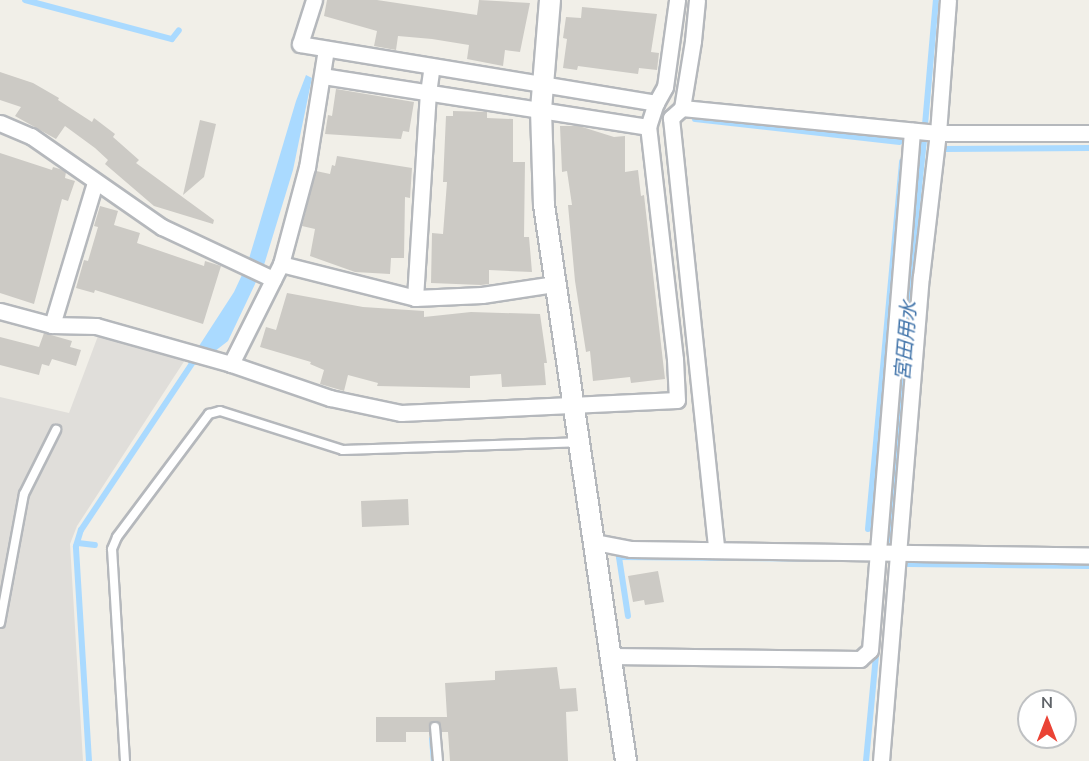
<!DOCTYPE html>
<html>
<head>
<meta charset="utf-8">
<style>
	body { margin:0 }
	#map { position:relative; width:1089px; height:761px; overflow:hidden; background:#f1efe8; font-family:"Nunito Sans","Noto Sans JP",sans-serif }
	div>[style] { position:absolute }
	.industrial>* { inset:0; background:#e0deda }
	.water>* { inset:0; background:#aadaff }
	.stream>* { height:6px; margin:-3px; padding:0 3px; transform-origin:3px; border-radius:3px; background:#aadaff }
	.building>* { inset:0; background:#cccac5 }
	.roads { filter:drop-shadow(2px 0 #b5b8bc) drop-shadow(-2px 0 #b5b8bc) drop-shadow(0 2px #b5b8bc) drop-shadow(0 -2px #b5b8bc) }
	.service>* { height:8px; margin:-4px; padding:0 4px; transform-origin:4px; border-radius:4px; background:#fff }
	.minor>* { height:15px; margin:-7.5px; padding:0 7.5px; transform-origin:7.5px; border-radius:7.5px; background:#fff }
	.tertiary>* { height:20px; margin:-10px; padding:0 10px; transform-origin:10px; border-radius:10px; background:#fff }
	span { translate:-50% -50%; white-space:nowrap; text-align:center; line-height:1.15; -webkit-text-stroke:4.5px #fff; paint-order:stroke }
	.water-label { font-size:20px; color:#4174aa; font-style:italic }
	.north { position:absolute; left:1017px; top:689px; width:60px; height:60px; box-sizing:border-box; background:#fff; border:2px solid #bfc1c3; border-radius:50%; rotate:0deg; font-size:16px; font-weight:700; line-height:24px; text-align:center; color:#5f6368 }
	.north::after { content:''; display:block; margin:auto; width:21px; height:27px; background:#ea4335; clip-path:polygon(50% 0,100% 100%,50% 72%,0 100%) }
</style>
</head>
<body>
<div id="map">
	<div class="industrial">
		<i style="clip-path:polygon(98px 336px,185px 360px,77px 526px,70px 544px,83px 761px,0 761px,0 397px,69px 413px)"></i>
	</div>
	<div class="water">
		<i style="clip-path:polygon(306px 75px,312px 78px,293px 170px,264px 265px,228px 341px,197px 365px,188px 363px,234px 292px,248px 262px,296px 101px)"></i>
	</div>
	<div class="stream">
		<i style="left:25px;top:0;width:152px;rotate:14.9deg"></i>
		<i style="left:172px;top:39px;width:11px;rotate:-52deg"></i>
		<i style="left:695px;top:119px;width:206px;rotate:6.4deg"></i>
		<i style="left:925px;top:125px;width:125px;rotate:-85deg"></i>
		<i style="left:944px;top:149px;width:145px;rotate:-0.4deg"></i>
		<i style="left:868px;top:529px;width:369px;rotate:-84.7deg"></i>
		<i style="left:887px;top:541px;width:120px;rotate:-83.8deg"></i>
		<i style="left:900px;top:422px;width:120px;rotate:-86.7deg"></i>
		<i style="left:907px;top:302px;width:163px;rotate:-84deg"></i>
		<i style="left:78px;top:543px;width:17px;rotate:7deg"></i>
		<i style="left:908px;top:564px;width:181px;rotate:0.6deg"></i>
		<i style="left:628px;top:616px;width:60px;rotate:-98.7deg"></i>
		<i style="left:619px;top:557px;width:242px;rotate:0.5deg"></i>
		<i style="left:432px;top:739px;width:22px;rotate:85deg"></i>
		<i style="left:89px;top:761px;width:215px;rotate:-93.5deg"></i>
		<i style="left:76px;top:546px;width:17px;rotate:-73deg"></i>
		<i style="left:81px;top:530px;width:206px;rotate:-56.3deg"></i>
		<i style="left:866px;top:761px;width:117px;rotate:-84.6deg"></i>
	</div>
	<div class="building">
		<i style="clip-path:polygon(327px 0,377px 0,477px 15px,479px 0,530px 3px,520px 52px,505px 50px,503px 66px,467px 59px,469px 45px,432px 39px,398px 36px,396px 50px,374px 46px,377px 31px,324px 16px)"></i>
		<i style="clip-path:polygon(582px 7px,657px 14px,651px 52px,659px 53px,657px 70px,639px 68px,638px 74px,578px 66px,577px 70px,563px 68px,567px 39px,563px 38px,566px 17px,581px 18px)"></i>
		<i style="clip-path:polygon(0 72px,33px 83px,59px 98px,58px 100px,92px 122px,94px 118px,115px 134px,113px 137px,139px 160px,136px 163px,214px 220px,213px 224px,154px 206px,105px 164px,108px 160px,95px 148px,65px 126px,56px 139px,15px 116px,21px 107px,0 100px)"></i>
		<i style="clip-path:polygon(336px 89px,414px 102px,409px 132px,403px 131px,401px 139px,325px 134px,328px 115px,332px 116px)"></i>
		<i style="clip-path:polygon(453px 111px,487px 112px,487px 118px,513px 119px,513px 162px,525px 162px,524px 237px,529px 237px,532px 272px,489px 270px,489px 284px,481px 285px,431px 283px,432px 233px,443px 234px,447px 182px,443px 182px,446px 116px,453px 116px)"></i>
		<i style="clip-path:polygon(200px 120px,216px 124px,204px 177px,183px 195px)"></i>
		<i style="clip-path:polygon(560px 126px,579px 126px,614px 137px,625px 136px,625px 172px,638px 170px,641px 196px,644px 195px,665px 379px,631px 383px,630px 377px,593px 381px,590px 351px,586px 352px,575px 281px,568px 205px,572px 205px,567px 171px,562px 172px)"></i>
		<i style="clip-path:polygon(0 153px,52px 170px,53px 167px,63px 170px,66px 172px,65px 178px,75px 181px,68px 201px,62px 199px,34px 304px,0 293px)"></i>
		<i style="clip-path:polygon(337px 156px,412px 168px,410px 198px,405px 197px,404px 258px,391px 258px,390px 274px,355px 272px,310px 256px,315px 229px,302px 226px,316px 171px,330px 174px,332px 165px,335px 166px)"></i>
		<i style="clip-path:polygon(100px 206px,118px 211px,114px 225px,140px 233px,137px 243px,204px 266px,205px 261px,221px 266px,203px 324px,95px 290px,94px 293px,76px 288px,84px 260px,88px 261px,98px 227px,94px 226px)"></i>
		<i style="clip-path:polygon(287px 293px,363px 307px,424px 311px,424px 317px,471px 312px,540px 314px,547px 363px,544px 363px,546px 385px,502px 387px,501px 374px,470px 376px,470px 388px,377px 386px,378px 383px,348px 375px,344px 391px,320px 384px,324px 370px,310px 364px,311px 362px,260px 347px,266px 327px,276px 330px)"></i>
		<i style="clip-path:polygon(44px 333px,72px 341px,70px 347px,81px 350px,76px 366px,52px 359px,49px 366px,42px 364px,39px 375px,0 365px,0 337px,39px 347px)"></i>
		<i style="clip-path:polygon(408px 499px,409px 525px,362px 527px,361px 501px)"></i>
		<i style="clip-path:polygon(658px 571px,664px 602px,645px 605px,644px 600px,633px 602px,628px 576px)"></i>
		<i style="clip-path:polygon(557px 667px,560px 689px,576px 688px,578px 711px,566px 712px,568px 761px,450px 761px,448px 732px,441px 732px,440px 724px,435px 721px,430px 724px,429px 732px,406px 732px,406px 742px,376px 742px,376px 717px,447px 717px,445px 683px,495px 680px,495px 671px)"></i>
	</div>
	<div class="roads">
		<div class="service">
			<i style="left:0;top:623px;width:131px;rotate:-79.5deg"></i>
			<i style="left:24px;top:494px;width:72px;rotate:-63.4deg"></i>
			<i style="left:435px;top:727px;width:34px;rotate:85deg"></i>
			<i style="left:125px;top:761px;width:212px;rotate:-93.5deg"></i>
			<i style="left:112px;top:549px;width:13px;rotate:-67deg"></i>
			<i style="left:117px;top:537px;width:154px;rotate:-53.2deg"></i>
			<i style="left:209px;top:414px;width:11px;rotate:-15deg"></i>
			<i style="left:220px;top:411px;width:129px;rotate:17.6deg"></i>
			<i style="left:343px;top:450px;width:235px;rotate:-1.9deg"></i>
		</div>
		<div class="minor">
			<i style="left:314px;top:0;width:46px;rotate:107.7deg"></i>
			<i style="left:300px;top:44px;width:361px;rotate:9.4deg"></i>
			<i style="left:697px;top:0;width:41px;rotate:95.6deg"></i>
			<i style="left:693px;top:41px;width:68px;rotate:99.3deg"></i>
			<i style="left:682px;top:108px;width:15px;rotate:138deg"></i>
			<i style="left:671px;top:118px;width:433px;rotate:84deg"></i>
			<i style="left:326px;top:49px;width:120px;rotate:99.1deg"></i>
			<i style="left:307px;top:167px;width:100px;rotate:105deg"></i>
			<i style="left:281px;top:264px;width:112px;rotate:116.6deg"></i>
			<i style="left:231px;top:364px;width:105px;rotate:19deg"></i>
			<i style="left:330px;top:398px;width:73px;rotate:11.9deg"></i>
			<i style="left:401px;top:413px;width:276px;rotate:-2.7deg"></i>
			<i style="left:677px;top:400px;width:41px;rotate:-92.8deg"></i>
			<i style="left:675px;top:359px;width:234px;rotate:-96.6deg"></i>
			<i style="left:648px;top:127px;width:25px;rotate:-72deg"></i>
			<i style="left:656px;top:103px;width:18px;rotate:-61deg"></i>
			<i style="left:665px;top:87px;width:88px;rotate:-82.1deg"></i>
			<i style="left:323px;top:76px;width:329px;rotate:8.9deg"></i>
			<i style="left:682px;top:108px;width:257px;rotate:5.6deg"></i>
			<i style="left:938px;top:133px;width:151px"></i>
			<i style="left:0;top:123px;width:34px;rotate:23deg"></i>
			<i style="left:31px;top:136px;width:160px;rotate:34.8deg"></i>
			<i style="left:162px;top:227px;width:123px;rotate:25.1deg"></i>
			<i style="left:281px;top:264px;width:138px;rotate:14.2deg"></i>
			<i style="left:415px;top:298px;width:67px;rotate:-2.6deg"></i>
			<i style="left:482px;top:295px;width:74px;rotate:-8.6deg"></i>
			<i style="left:415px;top:298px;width:205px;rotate:-86.4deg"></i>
			<i style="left:428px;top:93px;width:27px;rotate:-82deg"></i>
			<i style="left:0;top:311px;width:54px;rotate:15.1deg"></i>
			<i style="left:52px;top:325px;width:44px;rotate:1.3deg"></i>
			<i style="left:96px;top:326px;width:140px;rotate:15.7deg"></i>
			<i style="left:52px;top:325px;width:148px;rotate:-73.2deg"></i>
			<i style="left:595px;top:542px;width:37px;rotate:11deg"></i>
			<i style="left:631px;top:549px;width:458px;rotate:0.8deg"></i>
			<i style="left:611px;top:656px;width:249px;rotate:0.7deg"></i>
			<i style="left:860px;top:659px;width:13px;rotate:-42deg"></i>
			<i style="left:870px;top:650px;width:521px;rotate:-85.37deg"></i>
			<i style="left:881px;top:761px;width:486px;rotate:-85.3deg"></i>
			<i style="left:921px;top:277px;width:145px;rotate:-83.3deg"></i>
			<i style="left:938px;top:133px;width:133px;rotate:-85.7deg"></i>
		</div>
		<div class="tertiary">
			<i style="left:550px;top:0;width:110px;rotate:94.7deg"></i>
			<i style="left:541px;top:110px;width:95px;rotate:88.2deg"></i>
			<i style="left:544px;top:205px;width:562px;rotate:81.61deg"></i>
		</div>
	</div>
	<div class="water-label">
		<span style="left:906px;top:341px;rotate:-85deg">宮田用水</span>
	</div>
	<div class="north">N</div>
</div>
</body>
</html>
